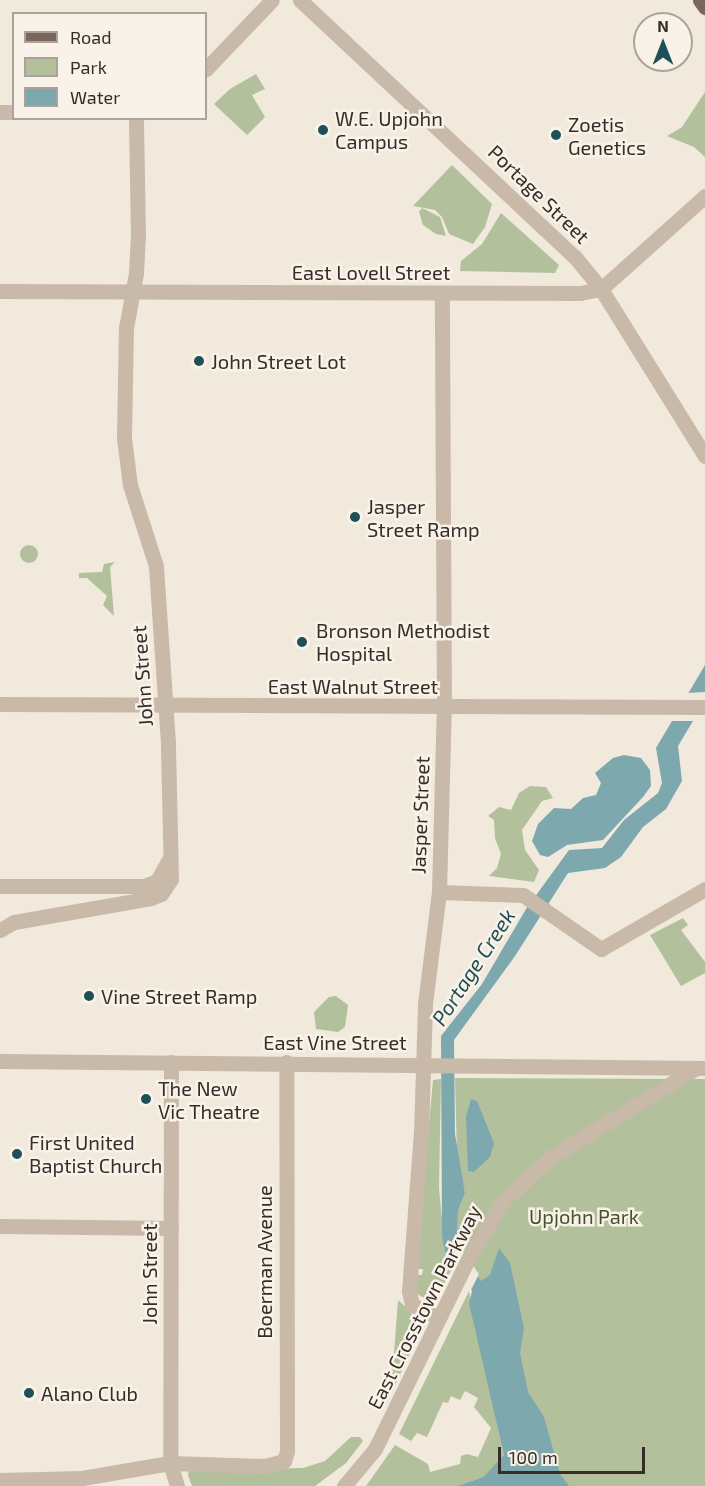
<!DOCTYPE html>
<html>
<head>
<meta charset="utf-8">
<style>
	body { margin:0 }
	#map { position:relative; width:705px; height:1486px; overflow:hidden; background:#f1e9dc; font-family:"Exo 2",sans-serif }
	div>[style] { position:absolute }
	.green>* { inset:0; background:#b2c09c }
	.round { border-radius:50% }
	.water>* { inset:0; background:#7ca8ae }
	.pier>* { inset:0; background:#f1e9dc }
	.minor>* { height:15px; margin:-7.5px; padding:0 7.5px; transform-origin:7.5px; border-radius:7.5px; background:#c9b9a8 }
	.major>* { height:15px; margin:-7.5px; padding:0 7.5px; transform-origin:7.5px; border-radius:7.5px; background:#78665a }
	.dots>* { width:16px; height:16px; translate:-50% -50%; box-sizing:border-box; border:3px solid #f9f2e8; border-radius:50% }
	span { translate:-50% -50%; white-space:nowrap; text-align:center; line-height:1.15; -webkit-text-stroke:5px #f9f2e8; paint-order:stroke }
	.poi-label { font-size:20px; color:#362d28 }
	.left { translate:0 -50%; text-align:left }
	.street-label { font-size:20px; color:#362d28 }
	.park-label { font-size:20px; color:#43542d }
	.water-label { font-size:21px; color:#1f4f57; font-style:italic }
	.legend { position:absolute; left:12px; top:12px; width:195px; height:108px; box-sizing:border-box; background:#f9f2e8; border:2px solid #aba39b; margin:0; padding:8px 10px; list-style:none; font-size:18px; color:#362d28 }
	.legend li { display:flex; align-items:center; gap:12px; height:30px }
	.legend b { width:30px; border:2px solid #aba39b }
	.north { position:absolute; left:633px; top:12px; width:60px; height:60px; box-sizing:border-box; background:#f9f2e8; border:2px solid #aba39b; border-radius:50%; rotate:0deg; font-size:16px; font-weight:700; line-height:24px; text-align:center; color:#362d28 }
	.north::after { content:''; display:block; margin:auto; width:21px; height:27px; background:#1f4f57; clip-path:polygon(50% 0,100% 100%,50% 72%,0 100%) }
	.scale { position:absolute; left:498px; top:1447px; width:147px; height:27px; box-sizing:border-box; border:3px solid #362d28; border-top:0; padding-left:8px; font-size:18px; line-height:21px; white-space:nowrap; color:#362d28; -webkit-text-stroke:4px #f9f2e8; paint-order:stroke }
</style>
</head>
<body>
<div id="map">
	<div class="green">
		<i style="clip-path:polygon(256px 74px,265px 89px,252px 95px,265px 117px,247px 135px,214px 104px,230px 89px)"></i>
		<i style="clip-path:polygon(705px 92px,705px 157px,694px 147px,667px 136px,682px 127px)"></i>
		<i style="clip-path:polygon(452px 165px,492px 204px,485px 227px,473px 244px,449px 234px,442px 217px,435px 210px,413px 206px)"></i>
		<i style="clip-path:polygon(422px 208px,440px 217px,446px 236px,436px 234px,423px 225px,419px 212px)"></i>
		<i style="clip-path:polygon(501px 213px,559px 265px,555px 273px,460px 271px,461px 261px,482px 244px)"></i>
		<i class="round" style="left:20px;top:545px;width:18px;height:18px"></i>
		<i style="clip-path:polygon(115px 562px,110px 567px,114px 616px,103px 605px,107px 596px,87px 578px,79px 578px,79px 573px,102px 572px,104px 564px)"></i>
		<i style="clip-path:polygon(530px 786px,546px 787px,553px 798px,542px 801px,522px 830px,525px 850px,539px 870px,534px 882px,489px 876px,497px 868px,501px 854px,495px 838px,494px 820px,488px 816px,499px 807px,511px 810px,519px 793px)"></i>
		<i style="clip-path:polygon(683px 918px,688px 925px,681px 930px,705px 962px,705px 973px,681px 986px,650px 935px)"></i>
		<i style="clip-path:polygon(336px 996px,348px 1005px,345px 1027px,338px 1032px,316px 1029px,314px 1012px,329px 997px)"></i>
		<i style="clip-path:polygon(455px 1078px,705px 1079px,705px 1486px,531px 1486px,481px 1282px,457px 1247px,458px 1211px,465px 1193px,457px 1156px)"></i>
		<i style="clip-path:polygon(441px 1079px,439px 1188px,445px 1252px,453px 1267px,438px 1295px,429px 1301px,416px 1293px,416px 1275px,422px 1275px,423px 1269px,416px 1269px,433px 1080px)"></i>
		<i style="clip-path:polygon(469px 1291px,504px 1456px,483px 1477px,457px 1486px,366px 1486px,395px 1445px,428px 1464px,430px 1472px,460px 1464px,461px 1456px,467px 1454px,478px 1457px,491px 1428px,474px 1407px,478px 1398px,465px 1391px,460px 1400px,451px 1396px,448px 1403px,443px 1402px,427px 1437px,417px 1433px,411px 1441px,399px 1434px)"></i>
		<i style="clip-path:polygon(398px 1300px,424px 1324px,386px 1404px,393px 1366px)"></i>
		<i style="clip-path:polygon(351px 1437px,360px 1437px,363px 1441px,346px 1463px,315px 1486px,192px 1486px,188px 1475px,189px 1470px,303px 1468px,325px 1461px)"></i>
	</div>
	<div class="water">
		<i style="clip-path:polygon(705px 665px,705px 701px,678px 746px,682px 781px,666px 809px,643px 827px,621px 857px,605px 868px,568px 873px,515px 956px,454px 1040px,455px 1134px,465px 1193px,458px 1211px,457px 1247px,481px 1281px,490px 1275px,499px 1248px,510px 1263px,524px 1328px,520px 1353px,528px 1392px,544px 1417px,560px 1474px,569px 1486px,457px 1486px,483px 1477px,504px 1455px,469px 1303px,472px 1291px,445px 1252px,442px 1236px,441px 1036px,482px 984px,526px 909px,569px 850px,602px 848px,624px 820px,658px 793px,662px 783px,656px 748px)"></i>
		<i style="clip-path:polygon(624px 755px,641px 758px,650px 770px,651px 786px,643px 797px,603px 840px,567px 845px,548px 857px,540px 855px,532px 841px,538px 824px,554px 808px,571px 809px,583px 798px,596px 795px,601px 783px,595px 773px,613px 758px)"></i>
		<i style="clip-path:polygon(471px 1099px,477px 1101px,494px 1143px,490px 1157px,474px 1172px,468px 1171px,466px 1117px)"></i>
	</div>
	<div class="pier">
		<i style="clip-path:polygon(705px 692px,705px 702px,694px 721px,670px 721px,686px 693px)"></i>
		<i style="clip-path:polygon(458px 1245px,479px 1274px,470px 1292px,450px 1263px)"></i>
	</div>
	<div class="minor">
		<i style="left:300px;top:0;width:376px;rotate:43.1deg"></i>
		<i style="left:575px;top:257px;width:41px;rotate:50.9deg"></i>
		<i style="left:601px;top:289px;width:197px;rotate:58.1deg"></i>
		<i style="left:206px;top:69px;width:95px;rotate:-46.3deg"></i>
		<i style="left:0;top:112px;width:14px"></i>
		<i style="left:0;top:291px;width:580px;rotate:0.2deg"></i>
		<i style="left:580px;top:293px;width:21px;rotate:-11deg"></i>
		<i style="left:601px;top:289px;width:140px;rotate:-41.8deg"></i>
		<i style="left:0;top:704px;width:705px;rotate:0.24deg"></i>
		<i style="left:0;top:886px;width:144px"></i>
		<i style="left:144px;top:886px;width:14px;rotate:-21deg"></i>
		<i style="left:157px;top:881px;width:25px;rotate:-61deg"></i>
		<i style="left:439px;top:892px;width:84px;rotate:2deg"></i>
		<i style="left:523px;top:895px;width:95px;rotate:34.7deg"></i>
		<i style="left:601px;top:949px;width:120px;rotate:-30deg"></i>
		<i style="left:0;top:930px;width:16px;rotate:-30deg"></i>
		<i style="left:14px;top:922px;width:139px;rotate:-9.9deg"></i>
		<i style="left:151px;top:898px;width:11px;rotate:-22deg"></i>
		<i style="left:161px;top:894px;width:18px;rotate:-56deg"></i>
		<i style="left:171px;top:879px;width:136px;rotate:-91.3deg"></i>
		<i style="left:168px;top:743px;width:177px;rotate:-93.9deg"></i>
		<i style="left:156px;top:566px;width:85px;rotate:-107.8deg"></i>
		<i style="left:130px;top:485px;width:47px;rotate:-97.3deg"></i>
		<i style="left:124px;top:438px;width:110px;rotate:-89deg"></i>
		<i style="left:126px;top:328px;width:56px;rotate:-79.7deg"></i>
		<i style="left:136px;top:273px;width:37px;rotate:-87deg"></i>
		<i style="left:138px;top:236px;width:118px;rotate:-91deg"></i>
		<i style="left:0;top:1061px;width:705px;rotate:0.57deg"></i>
		<i style="left:171px;top:1062px;width:401px;rotate:90.1deg"></i>
		<i style="left:170px;top:1463px;width:24px;rotate:73deg"></i>
		<i style="left:0;top:1226px;width:171px;rotate:0.7deg"></i>
		<i style="left:439px;top:1318px;width:30px;rotate:-154deg"></i>
		<i style="left:412px;top:1305px;width:14px;rotate:-102deg"></i>
		<i style="left:409px;top:1291px;width:158px;rotate:-85.7deg"></i>
		<i style="left:421px;top:1133px;width:129px;rotate:-88.2deg"></i>
		<i style="left:425px;top:1004px;width:113px;rotate:-82.9deg"></i>
		<i style="left:439px;top:892px;width:185px;rotate:-88.5deg"></i>
		<i style="left:444px;top:707px;width:414px;rotate:-90.3deg"></i>
		<i style="left:0;top:1480px;width:82px;rotate:-1.4deg"></i>
		<i style="left:82px;top:1478px;width:89px;rotate:-9.7deg"></i>
		<i style="left:170px;top:1463px;width:95px;rotate:1.8deg"></i>
		<i style="left:265px;top:1466px;width:20px;rotate:-15deg"></i>
		<i style="left:284px;top:1461px;width:10px;rotate:-73deg"></i>
		<i style="left:287px;top:1451px;width:389px;rotate:-90.1deg"></i>
		<i style="left:344px;top:1486px;width:48px;rotate:-50deg"></i>
		<i style="left:375px;top:1449px;width:212px;rotate:-63.9deg"></i>
		<i style="left:468px;top:1259px;width:68px;rotate:-58.9deg"></i>
		<i style="left:503px;top:1201px;width:65px;rotate:-42.5deg"></i>
		<i style="left:551px;top:1157px;width:170px;rotate:-31.5deg"></i>
	</div>
	<div class="major">
		<i style="left:700px;top:0;width:9px;rotate:54deg"></i>
	</div>
	<div class="dots">
		<i style="left:323px;top:130px;background:#1f4f57"></i>
		<i style="left:556px;top:135px;background:#1f4f57"></i>
		<i style="left:199px;top:361px;background:#1f4f57"></i>
		<i style="left:355px;top:517px;background:#1f4f57"></i>
		<i style="left:302px;top:642px;background:#1f4f57"></i>
		<i style="left:89px;top:996px;background:#1f4f57"></i>
		<i style="left:146px;top:1099px;background:#1f4f57"></i>
		<i style="left:17px;top:1154px;background:#1f4f57"></i>
		<i style="left:29px;top:1393px;background:#1f4f57"></i>
	</div>
	<div class="poi-label">
		<span class="left" style="left:335px;top:130px">W.E. Upjohn<br>Campus</span>
		<span class="left" style="left:568px;top:136px">Zoetis<br>Genetics</span>
		<span class="left" style="left:211px;top:361px">John Street Lot</span>
		<span class="left" style="left:367px;top:518px">Jasper<br>Street Ramp</span>
		<span class="left" style="left:316px;top:642px">Bronson Methodist<br>Hospital</span>
		<span class="left" style="left:101px;top:996px">Vine Street Ramp</span>
		<span class="left" style="left:158px;top:1100px">The New<br>Vic Theatre</span>
		<span class="left" style="left:29px;top:1154px">First United<br>Baptist Church</span>
		<span class="left" style="left:41px;top:1393px">Alano Club</span>
	</div>
	<div class="street-label">
		<span style="left:539px;top:194px;rotate:44deg">Portage Street</span>
		<span style="left:371px;top:272px">East Lovell Street</span>
		<span style="left:142px;top:676px;rotate:-94deg">John Street</span>
		<span style="left:353px;top:686px">East Walnut Street</span>
		<span style="left:420px;top:815px;rotate:-88deg">Jasper Street</span>
		<span style="left:335px;top:1042px">East Vine Street</span>
		<span style="left:264px;top:1262px;rotate:-90deg">Boerman Avenue</span>
		<span style="left:149px;top:1274px;rotate:-90deg">John Street</span>
		<span style="left:424px;top:1307px;rotate:-63deg">East Crosstown Parkway</span>
	</div>
	<div class="park-label">
		<span style="left:584px;top:1216px">Upjohn Park</span>
	</div>
	<div class="water-label">
		<span style="left:473px;top:967px;rotate:-57deg">Portage Creek</span>
	</div>
	<ul class="legend">
	<li><b style="height:8px;background:#78665a"></b>Road</li>
	<li><b style="height:16px;background:#b2c09c"></b>Park</li>
	<li><b style="height:16px;background:#7ca8ae"></b>Water</li>
	</ul>
	<div class="north">N</div>
	<div class="scale">100 m</div>
</div>
</body>
</html>
